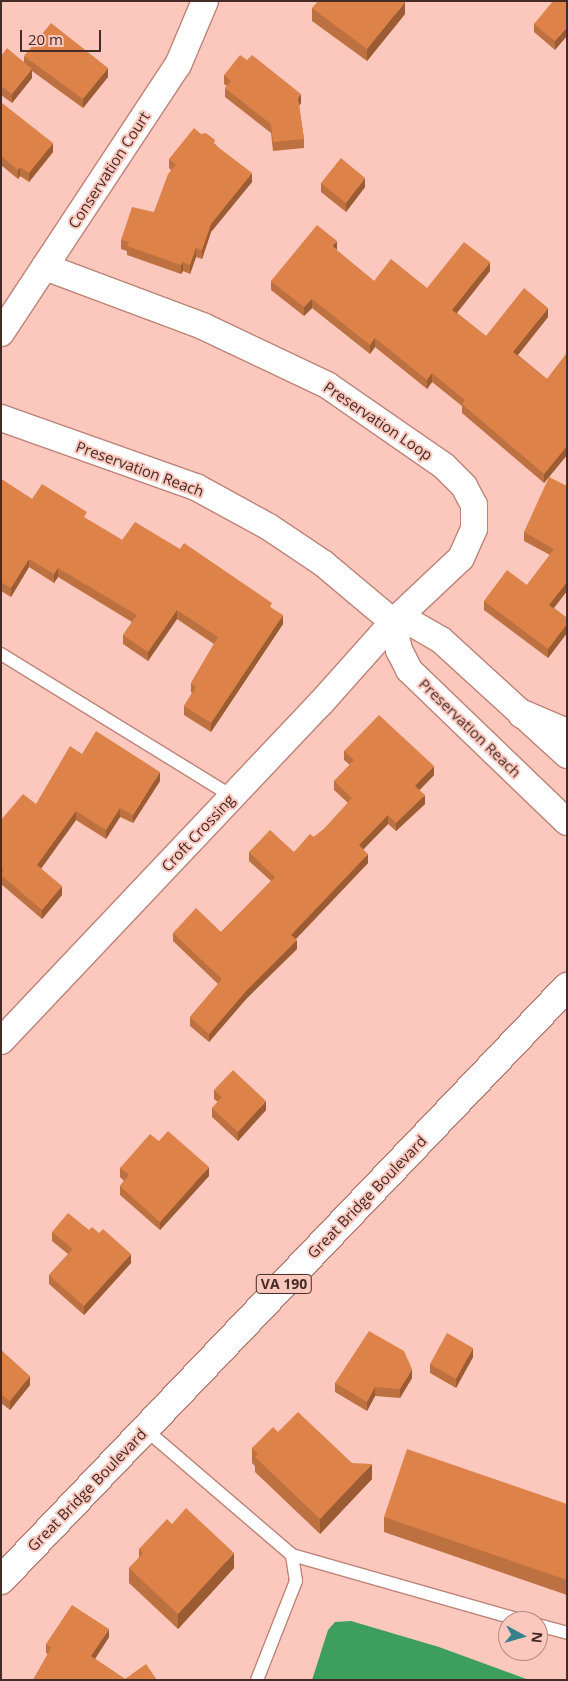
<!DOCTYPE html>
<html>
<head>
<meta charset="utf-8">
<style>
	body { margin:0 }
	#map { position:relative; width:568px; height:1681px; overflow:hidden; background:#fcc8be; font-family:"Open Sans",sans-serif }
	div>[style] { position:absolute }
	.water>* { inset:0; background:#3e9e5e }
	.roads { filter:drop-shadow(1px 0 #be8377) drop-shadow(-1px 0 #be8377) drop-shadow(0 1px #be8377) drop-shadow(0 -1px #be8377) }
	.service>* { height:12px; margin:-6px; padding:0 6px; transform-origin:6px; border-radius:6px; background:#fff }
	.minor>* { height:26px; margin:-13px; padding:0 13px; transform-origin:13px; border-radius:13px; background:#fff }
	.primary>* { height:28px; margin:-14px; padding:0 14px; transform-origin:14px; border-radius:14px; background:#fff }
	.wall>* { inset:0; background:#be7140 }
	.shaded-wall>* { inset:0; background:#9b5c34 }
	.building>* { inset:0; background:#dd834a }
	span { translate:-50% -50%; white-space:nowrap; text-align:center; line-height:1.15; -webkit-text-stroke:4px #fcc8be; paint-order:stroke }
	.shield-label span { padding:1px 4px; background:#fcc8be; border:1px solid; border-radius:4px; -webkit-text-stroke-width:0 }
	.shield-label { font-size:14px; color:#442b26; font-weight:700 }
	.street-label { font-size:15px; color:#442b26 }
	.frame { position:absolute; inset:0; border:2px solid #442b26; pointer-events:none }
	.north { position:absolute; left:498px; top:1611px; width:50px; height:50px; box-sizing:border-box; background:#fcc8be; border:1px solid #b28981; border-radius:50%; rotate:96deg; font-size:14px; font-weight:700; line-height:20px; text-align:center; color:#442b26 }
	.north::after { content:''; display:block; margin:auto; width:18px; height:22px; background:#397e8b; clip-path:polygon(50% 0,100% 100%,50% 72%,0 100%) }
	.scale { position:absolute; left:20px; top:30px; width:81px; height:22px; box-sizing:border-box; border:2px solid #442b26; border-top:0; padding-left:6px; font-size:15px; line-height:18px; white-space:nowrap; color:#442b26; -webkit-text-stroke:4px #fcc8be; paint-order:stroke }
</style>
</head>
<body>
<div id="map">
	<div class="water">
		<i style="clip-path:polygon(351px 1621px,439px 1647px,529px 1680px,312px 1680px,328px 1630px,335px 1622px)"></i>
	</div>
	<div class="roads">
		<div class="service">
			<i style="left:1px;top:654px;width:273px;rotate:31.6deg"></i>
			<i style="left:145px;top:1429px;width:194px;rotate:40.6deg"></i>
			<i style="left:292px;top:1555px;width:240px;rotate:15.9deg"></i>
			<i style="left:538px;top:1625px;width:30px;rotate:15deg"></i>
			<i style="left:257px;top:1680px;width:106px;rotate:-68.5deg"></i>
			<i style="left:296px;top:1581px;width:26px;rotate:-99deg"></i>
		</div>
		<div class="minor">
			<i style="left:1px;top:333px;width:321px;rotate:-56.6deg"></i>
			<i style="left:178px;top:65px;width:69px;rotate:-67.1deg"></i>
			<i style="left:1px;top:418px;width:207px;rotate:19.5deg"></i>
			<i style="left:196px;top:487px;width:83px;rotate:28.7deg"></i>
			<i style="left:269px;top:527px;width:66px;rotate:33.9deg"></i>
			<i style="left:324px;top:564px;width:90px;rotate:40deg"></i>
			<i style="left:567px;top:755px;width:171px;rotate:-137.6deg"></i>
			<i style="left:441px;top:640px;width:32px;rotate:-150deg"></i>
			<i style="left:413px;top:624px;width:20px;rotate:-174deg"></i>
			<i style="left:393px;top:622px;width:29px;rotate:78deg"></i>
			<i style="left:399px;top:650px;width:22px;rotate:63deg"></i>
			<i style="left:409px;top:670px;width:219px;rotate:43.9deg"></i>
			<i style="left:1px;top:1041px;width:464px;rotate:-46.6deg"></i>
			<i style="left:320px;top:704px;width:110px;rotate:-48.3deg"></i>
			<i style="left:393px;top:622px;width:93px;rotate:-43.3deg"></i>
			<i style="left:461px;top:558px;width:32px;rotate:-66deg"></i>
			<i style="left:474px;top:529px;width:24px;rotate:-90deg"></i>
			<i style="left:474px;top:505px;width:21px;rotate:-118deg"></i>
			<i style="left:464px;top:486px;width:28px;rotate:-135deg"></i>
			<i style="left:444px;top:466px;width:142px;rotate:-145.3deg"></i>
			<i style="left:327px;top:385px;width:137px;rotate:-154.6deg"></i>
			<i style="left:203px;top:326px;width:169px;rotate:-159.5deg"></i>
		</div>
		<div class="primary">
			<i style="left:522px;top:714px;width:49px;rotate:22.9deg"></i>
			<i style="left:1px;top:1580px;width:820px;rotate:-46.33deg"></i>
		</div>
	</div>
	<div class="wall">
		<i style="clip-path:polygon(567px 1px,555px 50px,534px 32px,534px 24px)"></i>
		<i style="clip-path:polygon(312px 8px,405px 14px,367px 61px,312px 21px)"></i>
		<i style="clip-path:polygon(1px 56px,24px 62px,24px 56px,108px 77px,83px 108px,32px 71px,32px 78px,12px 103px,1px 95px)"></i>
		<i style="clip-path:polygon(224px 75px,301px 103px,299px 106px,304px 139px,304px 148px,273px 151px,271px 133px,225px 97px,225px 88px,227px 86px,224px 84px)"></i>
		<i style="clip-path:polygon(1px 105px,53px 152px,29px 182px,20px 176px,18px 179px,1px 165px)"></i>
		<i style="clip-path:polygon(215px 144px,252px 182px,211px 232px,202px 259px,196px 257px,190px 274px,183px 271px,181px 274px,127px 255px,127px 251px,121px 249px,121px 240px,154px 212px,171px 170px,169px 168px,169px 159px)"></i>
		<i style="clip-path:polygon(321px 183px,365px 187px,346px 212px,321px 192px)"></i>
		<i style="clip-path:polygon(336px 250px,374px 281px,427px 288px,490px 271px,457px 313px,486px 336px,548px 317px,518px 355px,547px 379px,567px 353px,567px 455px,544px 483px,462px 413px,462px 406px,432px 382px,427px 389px,375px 347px,370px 354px,312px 308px,304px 316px,271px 290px,271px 281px)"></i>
		<i style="clip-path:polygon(1px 479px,32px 499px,87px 519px,122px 540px,272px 608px,283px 624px,211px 732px,184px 715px,184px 706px,192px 693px,191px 692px,191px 683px,214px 644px,177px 619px,148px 661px,123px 644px,123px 635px,132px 622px,58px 577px,54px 583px,29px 567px,11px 597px,1px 591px)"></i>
		<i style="clip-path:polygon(567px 486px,567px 591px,554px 608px,567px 618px,567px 633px,548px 658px,484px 610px,484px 601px,527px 585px,550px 555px,524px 541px,524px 532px)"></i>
		<i style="clip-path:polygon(344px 751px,434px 775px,419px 790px,425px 804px,396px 831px,388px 824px,363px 849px,368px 863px,296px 939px,297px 949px,247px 998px,209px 1042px,190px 1026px,190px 1017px,218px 984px,173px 941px,173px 933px,221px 932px,271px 881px,249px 861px,249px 852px,294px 852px,324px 829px,348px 803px,334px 790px,334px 781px,350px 765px,344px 760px)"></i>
		<i style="clip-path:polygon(82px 754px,160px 781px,133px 823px,120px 817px,106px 839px,76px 820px,41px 869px,62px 895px,42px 919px,1px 884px,1px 820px,36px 804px)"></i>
		<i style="clip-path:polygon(214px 1090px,266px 1110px,238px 1141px,212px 1117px,212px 1108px,218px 1102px,214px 1099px)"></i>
		<i style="clip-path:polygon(159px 1141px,209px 1176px,160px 1230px,120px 1195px,120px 1186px,124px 1181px,120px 1177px,120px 1168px)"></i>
		<i style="clip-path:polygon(52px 1232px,131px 1263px,84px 1315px,49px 1284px,49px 1275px,68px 1254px,52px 1241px)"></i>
		<i style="clip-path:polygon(1px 1350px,30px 1385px,10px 1410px,1px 1403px)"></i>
		<i style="clip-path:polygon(473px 1357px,456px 1388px,430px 1373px,430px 1364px)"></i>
		<i style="clip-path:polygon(412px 1378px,400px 1398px,375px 1396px,367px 1411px,335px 1392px,335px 1383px)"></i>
		<i style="clip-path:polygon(278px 1432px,352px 1463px,372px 1479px,320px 1534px,255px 1472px,255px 1466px,252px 1463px,252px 1448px)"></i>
		<i style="clip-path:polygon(567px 1504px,567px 1595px,384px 1532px,384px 1517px)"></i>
		<i style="clip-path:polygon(172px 1524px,234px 1568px,178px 1629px,129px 1583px,129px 1568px,139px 1558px,139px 1549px)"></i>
		<i style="clip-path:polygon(109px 1637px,95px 1659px,125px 1679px,33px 1680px,48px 1654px,46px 1653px,46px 1644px)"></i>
	</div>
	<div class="shaded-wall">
		<i style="clip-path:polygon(405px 2px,405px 14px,367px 61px,367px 49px)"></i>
		<i style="clip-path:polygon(567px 27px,567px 36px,555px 50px,555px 41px)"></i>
		<i style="clip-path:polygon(108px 68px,108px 77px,83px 108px,83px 99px)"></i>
		<i style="clip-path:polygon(32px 69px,32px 78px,12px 103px,12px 94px)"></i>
		<i style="clip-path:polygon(301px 94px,301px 103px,298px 107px,298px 98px)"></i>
		<i style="clip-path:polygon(53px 143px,53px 152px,29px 182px,29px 173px)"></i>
		<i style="clip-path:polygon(20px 167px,20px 176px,18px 179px,18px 170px)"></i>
		<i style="clip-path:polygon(252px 173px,252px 182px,211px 232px,202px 259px,202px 250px,211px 224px)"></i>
		<i style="clip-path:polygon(365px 178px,365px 187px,346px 212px,346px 203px)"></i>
		<i style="clip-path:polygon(337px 241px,337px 250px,332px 246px)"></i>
		<i style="clip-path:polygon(196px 248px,196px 257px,190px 274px,190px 265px)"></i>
		<i style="clip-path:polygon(183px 262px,183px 271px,181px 274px,181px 265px)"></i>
		<i style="clip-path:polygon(490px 262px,490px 271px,452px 319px,452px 310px)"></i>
		<i style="clip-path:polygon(312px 299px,312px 308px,304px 316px,304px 307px)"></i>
		<i style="clip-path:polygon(548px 308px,548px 317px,513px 361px,513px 352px)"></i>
		<i style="clip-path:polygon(375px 338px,375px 347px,370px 354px,370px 345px)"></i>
		<i style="clip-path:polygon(432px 373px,432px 382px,427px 389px,427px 380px)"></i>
		<i style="clip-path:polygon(567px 446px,567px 455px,544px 483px,544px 474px)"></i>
		<i style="clip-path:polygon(29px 559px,29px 567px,11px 597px,11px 588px)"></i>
		<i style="clip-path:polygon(58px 568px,58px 577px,54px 583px,54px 574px)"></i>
		<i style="clip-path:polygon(567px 582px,567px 591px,549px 614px,549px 605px)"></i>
		<i style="clip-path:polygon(177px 610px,177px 619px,148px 661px,148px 652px)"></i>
		<i style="clip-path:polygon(283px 615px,283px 624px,211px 732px,211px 723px)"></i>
		<i style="clip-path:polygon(567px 624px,567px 633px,548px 658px,548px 649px)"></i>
		<i style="clip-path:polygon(434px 766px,434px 775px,415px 795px,415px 786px)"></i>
		<i style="clip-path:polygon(160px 772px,160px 781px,133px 823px,133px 815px)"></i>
		<i style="clip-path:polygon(425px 795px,425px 804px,396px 831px,396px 823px)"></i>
		<i style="clip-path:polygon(120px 808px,120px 817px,106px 839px,106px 830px)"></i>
		<i style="clip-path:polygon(76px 811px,76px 820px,37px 874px,37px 865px)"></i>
		<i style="clip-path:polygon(388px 815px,388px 824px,359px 854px,359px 845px)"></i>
		<i style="clip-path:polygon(368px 854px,368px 863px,291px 944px,291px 935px)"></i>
		<i style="clip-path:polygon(62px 886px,62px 895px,42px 919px,42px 910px)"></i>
		<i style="clip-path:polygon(297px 940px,297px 949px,247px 998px,209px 1042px,209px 1034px,247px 990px)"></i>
		<i style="clip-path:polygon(266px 1101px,266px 1110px,238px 1141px,238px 1132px)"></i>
		<i style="clip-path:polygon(209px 1167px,209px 1176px,160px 1230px,160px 1222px)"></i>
		<i style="clip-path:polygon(131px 1254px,131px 1263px,84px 1315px,84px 1306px)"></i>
		<i style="clip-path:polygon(473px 1348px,473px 1357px,456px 1388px,456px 1379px)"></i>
		<i style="clip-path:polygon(412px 1369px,412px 1378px,400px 1398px,400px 1389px)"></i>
		<i style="clip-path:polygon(30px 1376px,30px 1385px,10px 1410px,10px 1401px)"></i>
		<i style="clip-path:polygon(375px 1387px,375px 1396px,367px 1411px,367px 1402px)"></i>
		<i style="clip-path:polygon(372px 1464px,372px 1479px,320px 1534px,320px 1519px)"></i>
		<i style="clip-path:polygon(234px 1553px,234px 1568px,178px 1629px,178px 1614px)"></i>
		<i style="clip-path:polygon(109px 1629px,109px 1637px,91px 1665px,91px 1656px)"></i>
	</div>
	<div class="building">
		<i style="clip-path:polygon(318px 1px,404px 1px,405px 2px,367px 49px,312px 8px)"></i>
		<i style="clip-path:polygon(553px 1px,567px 1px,567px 27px,555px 41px,534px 24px)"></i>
		<i style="clip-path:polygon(51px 23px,108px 68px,83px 99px,24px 56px)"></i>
		<i style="clip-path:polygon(7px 48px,32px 69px,12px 94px,1px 86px,1px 56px)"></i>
		<i style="clip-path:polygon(240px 55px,247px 60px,252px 55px,301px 94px,298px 98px,304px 139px,273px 142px,271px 124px,225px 88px,231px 81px,224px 75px)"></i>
		<i style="clip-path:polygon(2px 103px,53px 143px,29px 173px,20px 167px,18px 170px,1px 156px,1px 105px)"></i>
		<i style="clip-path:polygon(194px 128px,201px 134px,206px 133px,215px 140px,214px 144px,252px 173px,211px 224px,202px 250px,196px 248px,190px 265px,183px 262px,181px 265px,127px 246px,129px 242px,121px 240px,132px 207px,154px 212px,168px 174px,176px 165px,169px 159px)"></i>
		<i style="clip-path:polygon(341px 158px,365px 178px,346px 203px,321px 183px)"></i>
		<i style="clip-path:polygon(317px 225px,337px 241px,332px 246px,374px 281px,391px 259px,427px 288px,464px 242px,490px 262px,452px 310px,486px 336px,524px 288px,548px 308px,513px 352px,547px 379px,567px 353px,567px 446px,544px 474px,462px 404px,465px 400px,432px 373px,427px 380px,375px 338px,370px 345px,312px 299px,304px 307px,271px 281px)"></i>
		<i style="clip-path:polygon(549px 477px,567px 486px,567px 582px,549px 605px,567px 618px,567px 624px,548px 649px,484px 601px,507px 570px,527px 585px,554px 549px,524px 532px)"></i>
		<i style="clip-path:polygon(1px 479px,32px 499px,42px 484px,87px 512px,84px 517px,122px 540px,135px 522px,180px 549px,184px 543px,272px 603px,270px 607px,283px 615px,211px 723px,184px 706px,196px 687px,191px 683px,218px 637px,177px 610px,148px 652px,123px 635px,137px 615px,58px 568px,54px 574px,29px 559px,11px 588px,1px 582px)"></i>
		<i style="clip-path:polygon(379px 715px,434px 766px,415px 786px,425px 795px,396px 823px,388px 815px,359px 845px,368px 854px,291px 935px,297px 940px,247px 990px,209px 1034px,190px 1017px,222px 979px,173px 933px,196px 908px,221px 932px,275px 877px,249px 852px,270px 830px,294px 852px,310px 834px,314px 837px,324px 829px,352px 798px,334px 781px,354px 760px,344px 751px)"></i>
		<i style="clip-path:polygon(96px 731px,160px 772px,133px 815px,120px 808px,106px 830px,76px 811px,37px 865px,62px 886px,42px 910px,1px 875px,1px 874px,4px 870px,1px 867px,1px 820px,23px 794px,36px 804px,70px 746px,82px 754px)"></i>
		<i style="clip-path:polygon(233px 1070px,266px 1101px,238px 1132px,212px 1108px,222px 1097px,214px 1090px)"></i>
		<i style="clip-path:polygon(168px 1131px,209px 1167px,160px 1222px,120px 1186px,129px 1175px,120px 1168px,150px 1134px,159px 1141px)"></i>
		<i style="clip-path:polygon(68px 1213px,89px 1230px,92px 1227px,99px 1233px,103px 1229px,131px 1254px,84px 1306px,49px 1275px,73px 1249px,52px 1232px)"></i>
		<i style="clip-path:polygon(369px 1331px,404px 1351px,412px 1369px,400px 1389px,375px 1387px,367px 1402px,335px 1383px)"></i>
		<i style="clip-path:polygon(447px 1333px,473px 1348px,456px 1379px,430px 1364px)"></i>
		<i style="clip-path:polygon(1px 1350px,30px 1376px,10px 1401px,1px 1394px)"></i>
		<i style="clip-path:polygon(298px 1412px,352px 1463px,372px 1464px,320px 1519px,255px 1457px,258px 1454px,252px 1448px,273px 1427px,278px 1432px)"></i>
		<i style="clip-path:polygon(407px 1449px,567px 1504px,567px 1580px,384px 1517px)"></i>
		<i style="clip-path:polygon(186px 1508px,234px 1553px,178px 1614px,129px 1568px,143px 1553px,139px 1549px,167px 1519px,172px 1524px)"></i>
		<i style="clip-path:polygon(72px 1605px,109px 1629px,91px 1656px,125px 1679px,146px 1664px,157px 1680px,33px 1680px,51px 1648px,46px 1644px)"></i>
	</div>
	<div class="shield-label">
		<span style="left:284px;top:1284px">VA 190</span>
	</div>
	<div class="street-label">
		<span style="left:109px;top:170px;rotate:-57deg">Conservation Court</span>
		<span style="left:378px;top:421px;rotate:34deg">Preservation Loop</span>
		<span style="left:140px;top:469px;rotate:20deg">Preservation Reach</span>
		<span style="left:470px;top:728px;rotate:44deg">Preservation Reach</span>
		<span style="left:198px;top:833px;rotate:-47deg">Croft Crossing</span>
		<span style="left:367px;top:1197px;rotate:-46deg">Great Bridge Boulevard</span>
		<span style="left:87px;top:1490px;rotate:-46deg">Great Bridge Boulevard</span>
	</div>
	<div class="frame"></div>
	<div class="north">N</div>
	<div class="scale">20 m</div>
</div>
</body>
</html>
